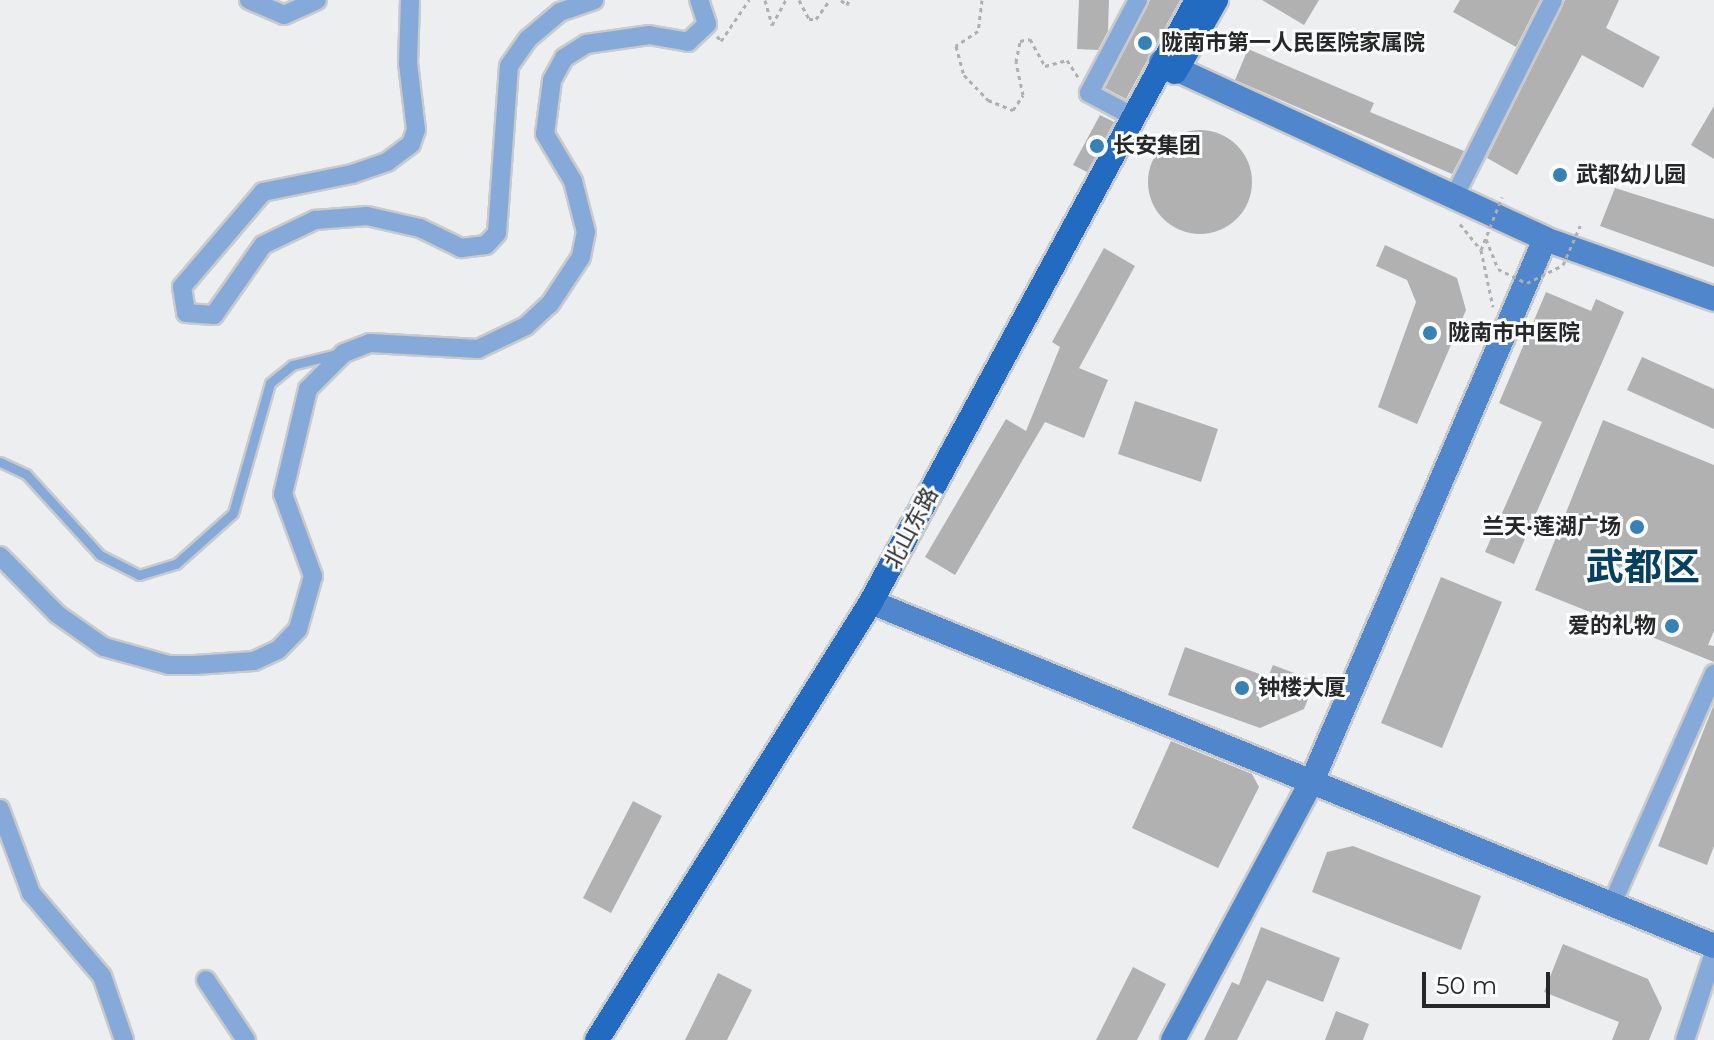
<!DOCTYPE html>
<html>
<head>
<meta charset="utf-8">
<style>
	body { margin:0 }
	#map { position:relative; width:1714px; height:1040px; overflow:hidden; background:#edeeef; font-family:Montserrat,"Noto Sans SC",sans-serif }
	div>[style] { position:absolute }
	.building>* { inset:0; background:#b2b1b1 }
	.round { border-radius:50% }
	.path>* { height:3px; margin-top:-1.5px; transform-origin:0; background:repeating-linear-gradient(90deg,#aeafb0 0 4px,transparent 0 8px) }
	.roads { filter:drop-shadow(2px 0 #c9cacb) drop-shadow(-2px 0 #c9cacb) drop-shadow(0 2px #c9cacb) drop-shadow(0 -2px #c9cacb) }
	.lane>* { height:9px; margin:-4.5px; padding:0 4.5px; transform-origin:4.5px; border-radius:4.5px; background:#85aad9 }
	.street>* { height:18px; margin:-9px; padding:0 9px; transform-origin:9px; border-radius:9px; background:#85aad9 }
	.secondary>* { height:24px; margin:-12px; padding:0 12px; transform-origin:12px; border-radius:12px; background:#4f86cc }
	.primary>* { height:24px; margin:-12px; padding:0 12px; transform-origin:12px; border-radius:12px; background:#226bc1 }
	.path-bridge>* { height:3px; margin-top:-1.5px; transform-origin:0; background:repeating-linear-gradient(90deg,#aeafb0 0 4px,transparent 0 8px) }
	.dots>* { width:22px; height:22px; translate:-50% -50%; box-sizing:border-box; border:4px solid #fbfcfd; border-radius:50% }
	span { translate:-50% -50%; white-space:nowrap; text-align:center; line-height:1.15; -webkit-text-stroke:6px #fbfcfd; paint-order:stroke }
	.poi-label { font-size:22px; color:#272727; font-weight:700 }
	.left { translate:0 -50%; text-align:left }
	.right { translate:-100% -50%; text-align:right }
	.street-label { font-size:22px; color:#272727 }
	.town-label { font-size:38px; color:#073f61; font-weight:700 }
	.scale { position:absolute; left:1422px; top:972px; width:128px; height:36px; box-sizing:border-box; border:4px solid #272727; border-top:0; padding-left:10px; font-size:24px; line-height:28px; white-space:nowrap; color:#272727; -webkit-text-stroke:6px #fbfcfd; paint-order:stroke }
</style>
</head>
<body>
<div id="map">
	<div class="building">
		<i style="clip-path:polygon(1079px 0,1109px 0,1108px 31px,1098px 50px,1077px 49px)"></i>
		<i style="clip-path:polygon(1150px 0,1180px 0,1126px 99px,1105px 88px)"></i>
		<i style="clip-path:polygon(1262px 0,1319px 0,1304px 25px)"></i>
		<i style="clip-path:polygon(1460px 0,1540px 0,1516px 47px,1453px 12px)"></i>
		<i style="clip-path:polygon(1565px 0,1619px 0,1606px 28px,1660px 57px,1643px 88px,1582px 55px,1517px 175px,1487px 158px)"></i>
		<i style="clip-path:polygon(1248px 49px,1374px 103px,1370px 112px,1464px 151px,1452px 174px,1235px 80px)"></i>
		<i style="clip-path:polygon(1714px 106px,1714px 159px,1691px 145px)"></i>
		<i style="clip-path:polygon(1100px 115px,1114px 122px,1087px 172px,1073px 165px)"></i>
		<i class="round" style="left:1148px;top:130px;width:104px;height:104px"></i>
		<i style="clip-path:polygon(1615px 188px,1714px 219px,1714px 267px,1600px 226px)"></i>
		<i style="clip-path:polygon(1385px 245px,1457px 278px,1466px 310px,1417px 424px,1378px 407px,1416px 302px,1407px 280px,1376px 266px)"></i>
		<i style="clip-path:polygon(1104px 248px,1135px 266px,1079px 368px,1108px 380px,1084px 438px,1045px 422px,955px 575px,925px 557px,1006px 419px,1026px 431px,1060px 347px,1052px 342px)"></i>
		<i style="clip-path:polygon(1546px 292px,1591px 311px,1596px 299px,1624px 312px,1514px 564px,1485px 552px,1542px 422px,1499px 403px)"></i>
		<i style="clip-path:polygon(1642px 357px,1714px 389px,1714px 429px,1627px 390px)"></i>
		<i style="clip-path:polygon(1135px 401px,1218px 429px,1201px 482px,1118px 454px)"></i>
		<i style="clip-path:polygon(1603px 420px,1714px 465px,1714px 631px,1708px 645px,1714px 646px,1714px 662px,1535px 590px)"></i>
		<i style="clip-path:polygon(1441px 577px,1502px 602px,1442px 748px,1381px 723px)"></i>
		<i style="clip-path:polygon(1185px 647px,1268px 677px,1273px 665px,1315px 681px,1304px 709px,1260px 728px,1168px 695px)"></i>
		<i style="clip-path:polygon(1714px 704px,1714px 846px,1707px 865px,1658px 846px)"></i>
		<i style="clip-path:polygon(1171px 741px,1252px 774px,1259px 787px,1218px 868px,1132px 828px)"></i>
		<i style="clip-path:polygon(633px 801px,662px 816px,611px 913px,583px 898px)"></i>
		<i style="clip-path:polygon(1353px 846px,1481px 896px,1461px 950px,1312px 892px,1327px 852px)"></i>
		<i style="clip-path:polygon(1261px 927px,1340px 958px,1323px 1002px,1267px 980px,1237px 1040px,1204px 1040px,1232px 982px,1239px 985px)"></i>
		<i style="clip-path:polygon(1563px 944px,1648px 979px,1662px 1008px,1649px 1040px,1612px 1040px,1619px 1022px,1544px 992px)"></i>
		<i style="clip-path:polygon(1133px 967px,1166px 984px,1137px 1040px,1096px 1040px)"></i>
		<i style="clip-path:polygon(718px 973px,752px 990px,727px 1040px,685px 1040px)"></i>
		<i style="clip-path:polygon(1336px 1011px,1369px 1024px,1363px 1040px,1325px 1040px)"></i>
	</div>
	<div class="path">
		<i style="left:765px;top:0;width:26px;rotate:74deg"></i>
		<i style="left:772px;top:25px;width:29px;rotate:-61deg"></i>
		<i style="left:799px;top:0;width:21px;rotate:62deg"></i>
		<i style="left:809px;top:19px;width:7px"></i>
		<i style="left:816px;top:19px;width:24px;rotate:-54deg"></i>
		<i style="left:841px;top:0;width:8px;rotate:40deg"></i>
		<i style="left:847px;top:5px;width:5px;rotate:-68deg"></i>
		<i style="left:982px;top:0;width:31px;rotate:97deg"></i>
		<i style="left:978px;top:31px;width:27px;rotate:146deg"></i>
		<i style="left:956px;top:46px;width:30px;rotate:75deg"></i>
		<i style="left:964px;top:75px;width:35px;rotate:46deg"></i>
		<i style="left:988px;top:100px;width:27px;rotate:22deg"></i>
		<i style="left:1013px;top:110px;width:18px;rotate:-56deg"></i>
		<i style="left:1023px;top:95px;width:34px;rotate:-102deg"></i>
		<i style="left:1016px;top:62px;width:21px;rotate:-79deg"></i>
		<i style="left:1020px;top:41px;width:10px;rotate:-11deg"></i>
		<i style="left:1030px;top:39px;width:31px;rotate:61deg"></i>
		<i style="left:1045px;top:66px;width:23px;rotate:-15deg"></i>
		<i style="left:1067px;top:60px;width:20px;rotate:57deg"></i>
		<i style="left:717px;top:36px;width:6px;rotate:51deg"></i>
		<i style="left:721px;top:41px;width:50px;rotate:-55.7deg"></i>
		<i style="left:1460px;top:224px;width:33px;rotate:51deg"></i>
		<i style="left:1481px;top:250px;width:58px;rotate:78.1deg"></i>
	</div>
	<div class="roads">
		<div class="lane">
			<i style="left:0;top:462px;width:29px;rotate:25deg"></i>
			<i style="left:26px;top:474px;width:110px;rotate:47.6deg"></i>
			<i style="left:100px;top:555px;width:44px;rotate:27.1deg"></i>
			<i style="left:139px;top:575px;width:39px;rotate:-17deg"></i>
			<i style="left:176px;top:564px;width:76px;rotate:-41.8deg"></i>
			<i style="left:233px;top:513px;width:135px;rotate:-74.1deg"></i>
			<i style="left:270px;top:383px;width:28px;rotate:-39deg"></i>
			<i style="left:292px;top:365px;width:50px;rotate:-13.8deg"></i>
		</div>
		<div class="street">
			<i style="left:249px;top:0;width:38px;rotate:23deg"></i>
			<i style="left:284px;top:15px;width:36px;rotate:-24deg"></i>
			<i style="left:410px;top:0;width:63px;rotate:91.8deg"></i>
			<i style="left:408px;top:63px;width:67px;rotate:83.2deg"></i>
			<i style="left:416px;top:130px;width:15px;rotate:110deg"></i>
			<i style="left:411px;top:144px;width:30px;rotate:143deg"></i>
			<i style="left:387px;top:162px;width:37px;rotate:161deg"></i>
			<i style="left:352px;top:174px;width:91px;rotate:168.6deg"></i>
			<i style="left:263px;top:192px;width:125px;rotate:130.5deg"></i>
			<i style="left:182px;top:287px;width:26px;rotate:81deg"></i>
			<i style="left:186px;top:313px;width:28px;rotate:4deg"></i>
			<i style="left:214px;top:315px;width:85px;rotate:-55deg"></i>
			<i style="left:263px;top:245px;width:58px;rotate:-25.7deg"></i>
			<i style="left:315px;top:220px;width:52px;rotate:-4.4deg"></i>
			<i style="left:367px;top:216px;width:54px;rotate:12.8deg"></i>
			<i style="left:420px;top:228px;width:46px;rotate:26deg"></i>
			<i style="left:461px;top:248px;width:25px;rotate:-7deg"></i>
			<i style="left:486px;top:245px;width:16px;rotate:-47deg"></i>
			<i style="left:497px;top:233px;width:167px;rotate:-85.9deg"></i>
			<i style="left:509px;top:66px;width:33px;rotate:-55deg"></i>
			<i style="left:528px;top:39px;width:42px;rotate:-40.2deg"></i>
			<i style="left:560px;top:12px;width:36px;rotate:-19deg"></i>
			<i style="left:1132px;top:116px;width:49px;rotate:-151.9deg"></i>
			<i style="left:1089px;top:93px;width:105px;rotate:-62.2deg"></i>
			<i style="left:1454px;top:197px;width:220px;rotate:-63.3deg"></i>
			<i style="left:0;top:556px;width:81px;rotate:45.5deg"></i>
			<i style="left:57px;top:614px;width:57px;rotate:35.1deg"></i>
			<i style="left:104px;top:647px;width:67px;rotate:15.5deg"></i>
			<i style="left:169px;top:665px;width:26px"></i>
			<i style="left:195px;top:665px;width:59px;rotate:-3.9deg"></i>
			<i style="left:254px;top:661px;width:26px;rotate:-25deg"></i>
			<i style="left:278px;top:650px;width:29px;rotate:-46deg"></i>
			<i style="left:298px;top:629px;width:55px;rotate:-74.2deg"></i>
			<i style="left:313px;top:576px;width:87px;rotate:-110.1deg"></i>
			<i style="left:283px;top:494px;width:108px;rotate:-76.6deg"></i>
			<i style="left:308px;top:389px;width:51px;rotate:-45deg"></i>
			<i style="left:344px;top:353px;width:28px;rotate:-21deg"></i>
			<i style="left:370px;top:343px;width:108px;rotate:3.2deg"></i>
			<i style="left:478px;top:349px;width:53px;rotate:-25.6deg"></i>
			<i style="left:526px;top:326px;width:33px;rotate:-43deg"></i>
			<i style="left:550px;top:304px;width:56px;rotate:-56.6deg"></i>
			<i style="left:581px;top:257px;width:25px;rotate:-79deg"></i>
			<i style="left:586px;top:232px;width:53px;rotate:-104.3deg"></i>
			<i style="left:573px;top:181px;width:55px;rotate:-120.8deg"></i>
			<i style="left:545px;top:134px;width:54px;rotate:-82.6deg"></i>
			<i style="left:552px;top:80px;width:25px;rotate:-61deg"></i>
			<i style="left:564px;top:58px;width:26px;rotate:-32deg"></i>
			<i style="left:586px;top:44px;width:64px;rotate:-8.1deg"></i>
			<i style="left:649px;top:35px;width:40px;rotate:10deg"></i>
			<i style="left:688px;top:42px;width:26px;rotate:-43deg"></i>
			<i style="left:707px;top:24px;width:25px;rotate:-108deg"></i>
			<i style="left:0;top:809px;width:90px;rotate:69.7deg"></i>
			<i style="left:31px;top:893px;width:109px;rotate:49.5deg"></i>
			<i style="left:102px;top:976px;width:68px;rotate:71deg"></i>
			<i style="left:1612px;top:904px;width:252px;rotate:-66.1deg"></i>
			<i style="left:206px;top:980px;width:72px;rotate:56.3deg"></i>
			<i style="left:1685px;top:1040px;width:92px;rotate:-71.6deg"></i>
		</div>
		<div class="secondary">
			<i style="left:1161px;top:62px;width:423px;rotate:24.7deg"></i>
			<i style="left:1545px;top:239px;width:179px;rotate:19.5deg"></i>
			<i style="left:871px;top:602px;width:910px;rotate:22.2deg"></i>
			<i style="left:1173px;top:1040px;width:294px;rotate:-61.8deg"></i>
			<i style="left:1312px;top:781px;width:590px;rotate:-66.74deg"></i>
		</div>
		<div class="primary">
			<i style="left:1175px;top:72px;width:83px;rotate:-60.3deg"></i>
			<i style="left:597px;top:1040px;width:517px;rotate:-57.97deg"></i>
			<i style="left:871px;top:602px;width:685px;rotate:-61.56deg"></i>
		</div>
	</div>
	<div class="path-bridge">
		<i style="left:1486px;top:239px;width:32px;rotate:68deg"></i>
		<i style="left:1498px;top:269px;width:32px;rotate:26deg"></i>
		<i style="left:1527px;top:283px;width:40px;rotate:-26.6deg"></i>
		<i style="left:1563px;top:265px;width:43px;rotate:-66.4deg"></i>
		<i style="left:1481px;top:250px;width:57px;rotate:-68.4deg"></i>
	</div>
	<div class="dots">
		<i style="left:1145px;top:43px;background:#3781b5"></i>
		<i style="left:1097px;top:146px;background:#3781b5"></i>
		<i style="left:1560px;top:175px;background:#3781b5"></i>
		<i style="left:1430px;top:333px;background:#3781b5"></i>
		<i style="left:1637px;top:527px;background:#3781b5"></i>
		<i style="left:1672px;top:626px;background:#3781b5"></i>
		<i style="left:1242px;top:688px;background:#3781b5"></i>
	</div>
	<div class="poi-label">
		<span class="left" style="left:1161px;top:43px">陇南市第一人民医院家属院</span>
		<span class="left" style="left:1113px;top:146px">长安集团</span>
		<span class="left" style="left:1576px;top:175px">武都幼儿园</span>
		<span class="left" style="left:1448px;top:333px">陇南市中医院</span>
		<span class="right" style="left:1621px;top:527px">兰天·莲湖广场</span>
		<span class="right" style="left:1656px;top:626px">爱的礼物</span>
		<span class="left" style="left:1258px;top:688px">钟楼大厦</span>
	</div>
	<div class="street-label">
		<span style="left:911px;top:528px;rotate:-62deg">北山东路</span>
	</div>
	<div class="town-label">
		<span style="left:1643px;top:567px">武都区</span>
	</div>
	<div class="scale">50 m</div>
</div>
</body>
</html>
